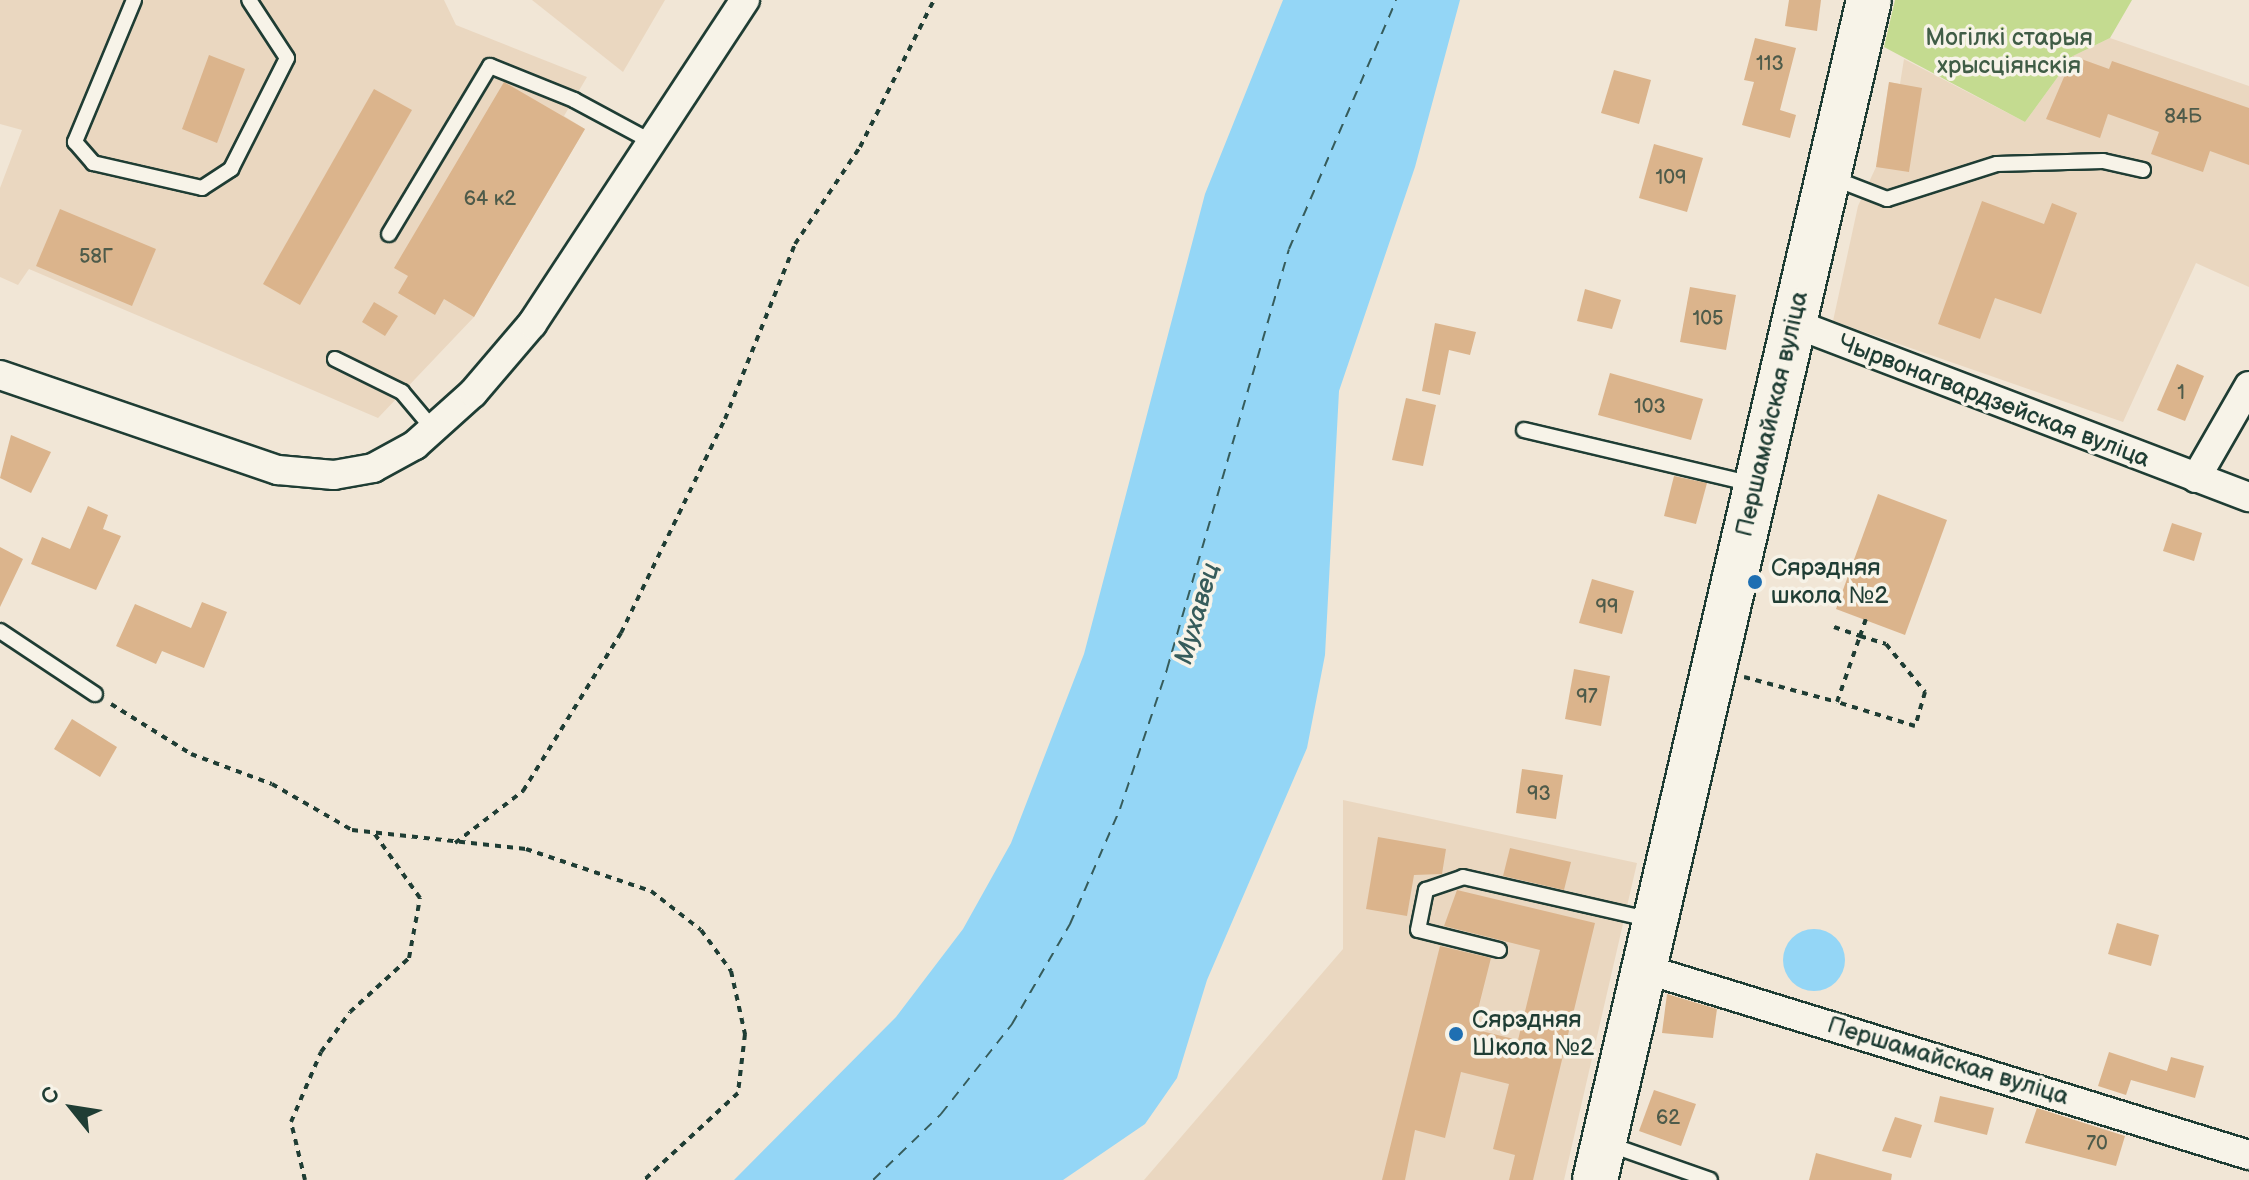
<!DOCTYPE html>
<html>
<head>
<meta charset="utf-8">
<style>
	body { margin:0 }
	#map { position:relative; width:2249px; height:1180px; overflow:hidden; background:#f1e6d6; font-family:"Balsamiq Sans",sans-serif }
	div>[style] { position:absolute }
	.built>* { inset:0; background:#ead7c0 }
	.green>* { inset:0; background:#c4db90 }
	.water>* { inset:0; background:#94d6f6 }
	.round { border-radius:50% }
	.ferry>* { height:2px; margin-top:-1px; transform-origin:0; background:repeating-linear-gradient(90deg,#365c5b 0 10px,transparent 0 18px) }
	.building>* { inset:0; background:#dbb48c }
	.path>* { height:4px; margin-top:-2px; transform-origin:0; background:repeating-linear-gradient(90deg,#1f3d34 0 6px,transparent 0 12px) }
	.roads { filter:drop-shadow(2px 0 #1f3d34) drop-shadow(-2px 0 #1f3d34) drop-shadow(0 2px #1f3d34) drop-shadow(0 -2px #1f3d34) }
	.service>* { height:14px; margin:-7px; padding:0 7px; transform-origin:7px; border-radius:7px; background:#f7f3e8 }
	.minor>* { height:28px; margin:-14px; padding:0 14px; transform-origin:14px; border-radius:14px; background:#f7f3e8 }
	.primary>* { height:44px; margin:-22px; padding:0 22px; transform-origin:22px; border-radius:22px; background:#f7f3e8 }
	.dots>* { width:22px; height:22px; translate:-50% -50%; box-sizing:border-box; border:4px solid #f7f3e8; border-radius:50% }
	span { translate:-50% -50%; white-space:nowrap; text-align:center; line-height:1.15; -webkit-text-stroke:7px #f7f3e8; paint-order:stroke }
	.number-label { font-size:20px; color:#4e5b4a }
	.number-label span { -webkit-text-stroke-width:0 }
	.park-label { font-size:24px; color:#405d46 }
	.street-label { font-size:24px; color:#1f3d34 }
	.poi-label { font-size:24px; color:#1f3d34 }
	.left { translate:0 -50%; text-align:left }
	.water-label { font-size:26px; color:#365c5b; font-style:italic }
	.north { position:absolute; left:32px; top:1068px; width:80px; height:80px; -webkit-text-stroke:6px #f7f3e8; paint-order:stroke; rotate:300deg; font-size:22px; font-weight:700; line-height:32px; text-align:center; color:#1f3d34 }
	.north::after { content:''; display:block; margin:auto; width:28px; height:36px; background:#1f3d34; clip-path:polygon(50% 0,100% 100%,50% 72%,0 100%) }
</style>
</head>
<body>
<div id="map">
	<div class="built">
		<i style="clip-path:polygon(0 0,444px 0,456px 25px,587px 77px,564px 116px,585px 129px,474px 317px,378px 418px,29px 269px,18px 285px,0 277px,0 188px,22px 130px,0 124px)"></i>
		<i style="clip-path:polygon(532px 0,665px 0,623px 72px)"></i>
		<i style="clip-path:polygon(2110px 38px,2249px 86px,2249px 287px,2196px 263px,2123px 422px,1833px 321px,1858px 206px,1876px 167px,1889px 82px,1900px 84px,1904px 59px,2025px 122px,2073px 56px)"></i>
		<i style="clip-path:polygon(1343px 800px,1637px 863px,1564px 1180px,1144px 1180px,1343px 949px)"></i>
	</div>
	<div class="green">
		<i style="clip-path:polygon(1895px 0,2132px 0,2110px 38px,2073px 56px,2025px 122px,1884px 47px)"></i>
	</div>
	<div class="water">
		<i style="clip-path:polygon(1283px 0,1460px 0,1415px 167px,1339px 391px,1325px 655px,1307px 748px,1207px 980px,1177px 1078px,1145px 1124px,1063px 1180px,734px 1180px,896px 1017px,963px 929px,1011px 843px,1084px 654px,1205px 194px)"></i>
		<i class="round" style="left:1783px;top:929px;width:62px;height:62px"></i>
	</div>
	<div class="ferry">
		<i style="left:873px;top:1180px;width:95px;rotate:-44.1deg"></i>
		<i style="left:941px;top:1114px;width:115px;rotate:-51.7deg"></i>
		<i style="left:1012px;top:1024px;width:116px;rotate:-59.9deg"></i>
		<i style="left:1070px;top:924px;width:125px;rotate:-66.5deg"></i>
		<i style="left:1120px;top:809px;width:148px;rotate:-71.4deg"></i>
		<i style="left:1167px;top:669px;width:437px;rotate:-73.8deg"></i>
		<i style="left:1289px;top:249px;width:271px;rotate:-66.7deg"></i>
	</div>
	<div class="building">
		<i style="clip-path:polygon(1789px 0,1821px 0,1817px 31px,1785px 26px)"></i>
		<i style="clip-path:polygon(1755px 38px,1796px 48px,1780px 110px,1796px 115px,1790px 138px,1742px 125px,1754px 82px,1744px 80px)"></i>
		<i style="clip-path:polygon(209px 55px,245px 69px,217px 143px,182px 129px)"></i>
		<i style="clip-path:polygon(2073px 56px,2109px 69px,2112px 61px,2249px 108px,2249px 165px,2210px 151px,2203px 172px,2151px 154px,2159px 132px,2108px 114px,2100px 138px,2046px 119px)"></i>
		<i style="clip-path:polygon(1614px 70px,1651px 80px,1639px 124px,1601px 113px)"></i>
		<i style="clip-path:polygon(504px 82px,585px 129px,474px 317px,444px 299px,435px 315px,398px 293px,408px 276px,394px 268px)"></i>
		<i style="clip-path:polygon(1889px 82px,1922px 88px,1909px 172px,1876px 167px)"></i>
		<i style="clip-path:polygon(374px 89px,412px 110px,300px 305px,263px 284px)"></i>
		<i style="clip-path:polygon(1654px 144px,1703px 158px,1687px 212px,1639px 198px)"></i>
		<i style="clip-path:polygon(1982px 201px,2044px 224px,2052px 203px,2077px 213px,2041px 314px,1995px 298px,1980px 339px,1938px 324px)"></i>
		<i style="clip-path:polygon(60px 209px,156px 249px,132px 306px,36px 266px)"></i>
		<i style="clip-path:polygon(1690px 287px,1736px 295px,1726px 350px,1680px 342px)"></i>
		<i style="clip-path:polygon(1585px 289px,1621px 300px,1612px 329px,1577px 321px)"></i>
		<i style="clip-path:polygon(374px 302px,398px 316px,385px 336px,362px 322px)"></i>
		<i style="clip-path:polygon(1435px 323px,1476px 332px,1470px 355px,1449px 350px,1440px 395px,1422px 391px)"></i>
		<i style="clip-path:polygon(2177px 364px,2204px 376px,2185px 421px,2157px 410px)"></i>
		<i style="clip-path:polygon(1610px 373px,1703px 399px,1691px 440px,1598px 415px)"></i>
		<i style="clip-path:polygon(1406px 398px,1436px 405px,1423px 466px,1392px 460px)"></i>
		<i style="clip-path:polygon(11px 435px,51px 452px,31px 493px,0 478px)"></i>
		<i style="clip-path:polygon(1674px 476px,1707px 483px,1696px 524px,1664px 516px)"></i>
		<i style="clip-path:polygon(1878px 494px,1947px 520px,1905px 635px,1836px 609px)"></i>
		<i style="clip-path:polygon(88px 506px,108px 515px,103px 529px,121px 536px,96px 590px,31px 564px,42px 537px,70px 549px)"></i>
		<i style="clip-path:polygon(2172px 523px,2202px 533px,2194px 561px,2163px 551px)"></i>
		<i style="clip-path:polygon(0 547px,23px 559px,0 607px)"></i>
		<i style="clip-path:polygon(1592px 579px,1634px 591px,1622px 634px,1579px 623px)"></i>
		<i style="clip-path:polygon(202px 602px,227px 612px,204px 668px,162px 651px,156px 664px,116px 646px,135px 604px,191px 628px)"></i>
		<i style="clip-path:polygon(1574px 669px,1610px 676px,1601px 726px,1565px 719px)"></i>
		<i style="clip-path:polygon(72px 719px,117px 747px,100px 777px,54px 749px)"></i>
		<i style="clip-path:polygon(1522px 769px,1563px 775px,1556px 819px,1516px 813px)"></i>
		<i style="clip-path:polygon(1378px 837px,1446px 849px,1442px 874px,1414px 875px,1407px 916px,1366px 909px)"></i>
		<i style="clip-path:polygon(1510px 848px,1571px 862px,1564px 890px,1503px 876px)"></i>
		<i style="clip-path:polygon(1457px 890px,1595px 923px,1533px 1180px,1509px 1180px,1515px 1155px,1493px 1149px,1509px 1084px,1461px 1072px,1445px 1138px,1415px 1130px,1405px 1180px,1382px 1180px,1440px 946px,1491px 958px,1473px 1029px,1518px 1040px,1540px 950px,1444px 926px)"></i>
		<i style="clip-path:polygon(2117px 923px,2159px 935px,2151px 966px,2108px 954px)"></i>
		<i style="clip-path:polygon(1667px 994px,1717px 1009px,1713px 1038px,1662px 1033px)"></i>
		<i style="clip-path:polygon(2109px 1052px,2167px 1071px,2171px 1057px,2204px 1066px,2195px 1098px,2131px 1080px,2126px 1095px,2098px 1086px)"></i>
		<i style="clip-path:polygon(1654px 1090px,1696px 1104px,1681px 1146px,1639px 1131px)"></i>
		<i style="clip-path:polygon(1940px 1096px,1994px 1108px,1987px 1135px,1934px 1122px)"></i>
		<i style="clip-path:polygon(2037px 1108px,2125px 1136px,2116px 1166px,2025px 1143px)"></i>
		<i style="clip-path:polygon(1895px 1117px,1922px 1125px,1911px 1158px,1882px 1151px)"></i>
		<i style="clip-path:polygon(1816px 1153px,1892px 1174px,1891px 1180px,1809px 1180px)"></i>
	</div>
	<div class="path">
		<i style="left:1834px;top:627px;width:28px;rotate:19deg"></i>
		<i style="left:1860px;top:636px;width:18px;rotate:-71deg"></i>
		<i style="left:1744px;top:677px;width:96px;rotate:15deg"></i>
		<i style="left:1837px;top:702px;width:70px;rotate:-70.8deg"></i>
		<i style="left:1860px;top:636px;width:27px;rotate:17deg"></i>
		<i style="left:1886px;top:644px;width:62px;rotate:50.9deg"></i>
		<i style="left:1925px;top:692px;width:35px;rotate:106deg"></i>
		<i style="left:1915px;top:726px;width:82px;rotate:-162.9deg"></i>
		<i style="left:111px;top:704px;width:94px;rotate:32deg"></i>
		<i style="left:191px;top:754px;width:86px;rotate:20.3deg"></i>
		<i style="left:272px;top:784px;width:92px;rotate:29.9deg"></i>
		<i style="left:352px;top:830px;width:175px;rotate:6.2deg"></i>
		<i style="left:526px;top:849px;width:132px;rotate:18.6deg"></i>
		<i style="left:651px;top:891px;width:63px;rotate:38deg"></i>
		<i style="left:701px;top:930px;width:51px;rotate:53.8deg"></i>
		<i style="left:731px;top:971px;width:65px;rotate:77.5deg"></i>
		<i style="left:745px;top:1034px;width:59px;rotate:96.8deg"></i>
		<i style="left:738px;top:1093px;width:128px;rotate:137.2deg"></i>
		<i style="left:455px;top:843px;width:86px;rotate:-37.4deg"></i>
		<i style="left:523px;top:791px;width:186px;rotate:-58.2deg"></i>
		<i style="left:621px;top:633px;width:238px;rotate:-64.1deg"></i>
		<i style="left:725px;top:419px;width:188px;rotate:-68.2deg"></i>
		<i style="left:795px;top:244px;width:117px;rotate:-56.2deg"></i>
		<i style="left:860px;top:147px;width:165px;rotate:-63.3deg"></i>
		<i style="left:305px;top:1180px;width:60px;rotate:-103.6deg"></i>
		<i style="left:291px;top:1122px;width:76px;rotate:-66.8deg"></i>
		<i style="left:321px;top:1052px;width:49px;rotate:-54.1deg"></i>
		<i style="left:350px;top:1012px;width:80px;rotate:-42.5deg"></i>
		<i style="left:409px;top:958px;width:61px;rotate:-79.6deg"></i>
		<i style="left:420px;top:898px;width:80px;rotate:-125.3deg"></i>
	</div>
	<div class="roads">
		<div class="service">
			<i style="left:134px;top:0;width:154px;rotate:112.6deg"></i>
			<i style="left:75px;top:142px;width:28px;rotate:49deg"></i>
			<i style="left:93px;top:163px;width:112px;rotate:12.9deg"></i>
			<i style="left:202px;top:188px;width:35px;rotate:-33deg"></i>
			<i style="left:231px;top:169px;width:124px;rotate:-63.2deg"></i>
			<i style="left:287px;top:58px;width:69px;rotate:-123.2deg"></i>
			<i style="left:1833px;top:178px;width:58px;rotate:21.3deg"></i>
			<i style="left:1887px;top:199px;width:115px;rotate:-17.7deg"></i>
			<i style="left:1997px;top:164px;width:106px;rotate:-1.6deg"></i>
			<i style="left:2103px;top:161px;width:41px;rotate:12.7deg"></i>
			<i style="left:389px;top:234px;width:196px;rotate:-59deg"></i>
			<i style="left:490px;top:66px;width:91px;rotate:22deg"></i>
			<i style="left:574px;top:100px;width:89px;rotate:28.3deg"></i>
			<i style="left:335px;top:359px;width:75px;rotate:26.2deg"></i>
			<i style="left:402px;top:392px;width:48px;rotate:50deg"></i>
			<i style="left:1524px;top:430px;width:235px;rotate:13.3deg"></i>
			<i style="left:0;top:631px;width:114px;rotate:33.6deg"></i>
			<i style="left:1499px;top:950px;width:83px;rotate:-166.1deg"></i>
			<i style="left:1418px;top:930px;width:41px;rotate:-78.7deg"></i>
			<i style="left:1426px;top:890px;width:39px;rotate:-19deg"></i>
			<i style="left:1463px;top:877px;width:194px;rotate:12.8deg"></i>
			<i style="left:1608px;top:1144px;width:108px;rotate:19.4deg"></i>
		</div>
		<div class="minor">
			<i style="left:1793px;top:323px;width:488px;rotate:20.9deg"></i>
			<i style="left:0;top:375px;width:294px;rotate:18.9deg"></i>
			<i style="left:278px;top:470px;width:56px;rotate:5.1deg"></i>
			<i style="left:334px;top:475px;width:40px;rotate:-10deg"></i>
			<i style="left:373px;top:468px;width:48px;rotate:-28.7deg"></i>
			<i style="left:415px;top:445px;width:78px;rotate:-41.9deg"></i>
			<i style="left:473px;top:393px;width:91px;rotate:-49.5deg"></i>
			<i style="left:532px;top:324px;width:388px;rotate:-56.7deg"></i>
			<i style="left:2196px;top:478px;width:106px;rotate:-60.1deg"></i>
			<i style="left:1645px;top:969px;width:632px;rotate:17.12deg"></i>
		</div>
		<div class="primary">
			<i style="left:1595px;top:1180px;width:1211px;rotate:-76.93deg"></i>
		</div>
	</div>
	<div class="dots">
		<i style="left:1755px;top:582px;background:#1f6fb2"></i>
		<i style="left:1456px;top:1034px;background:#1f6fb2"></i>
	</div>
	<div class="number-label">
		<span style="left:1770px;top:64px">113</span>
		<span style="left:2183px;top:117px">84Б</span>
		<span style="left:1671px;top:178px">109</span>
		<span style="left:490px;top:199px">64 к2</span>
		<span style="left:96px;top:257px">58Г</span>
		<span style="left:1708px;top:319px">105</span>
		<span style="left:2181px;top:393px">1</span>
		<span style="left:1650px;top:407px">103</span>
		<span style="left:1607px;top:607px">99</span>
		<span style="left:1587px;top:697px">97</span>
		<span style="left:1539px;top:794px">93</span>
		<span style="left:1668px;top:1118px">62</span>
		<span style="left:2097px;top:1144px">70</span>
	</div>
	<div class="park-label">
		<span style="left:2009px;top:52px">Могілкі старыя<br>хрысціянскія</span>
	</div>
	<div class="street-label">
		<span style="left:1994px;top:401px;rotate:21deg">Чырвонагвардзейская вуліца</span>
		<span style="left:1772px;top:414px;rotate:-77deg">Першамайская вуліца</span>
		<span style="left:1948px;top:1061px;rotate:17deg">Першамайская вуліца</span>
	</div>
	<div class="poi-label">
		<span class="left" style="left:1771px;top:582px">Сярэдняя<br>школа №2</span>
		<span class="left" style="left:1472px;top:1034px">Сярэдняя<br>Школа №2</span>
	</div>
	<div class="water-label">
		<span style="left:1198px;top:614px;rotate:-74deg">Мухавец</span>
	</div>
	<div class="north">С</div>
</div>
</body>
</html>
